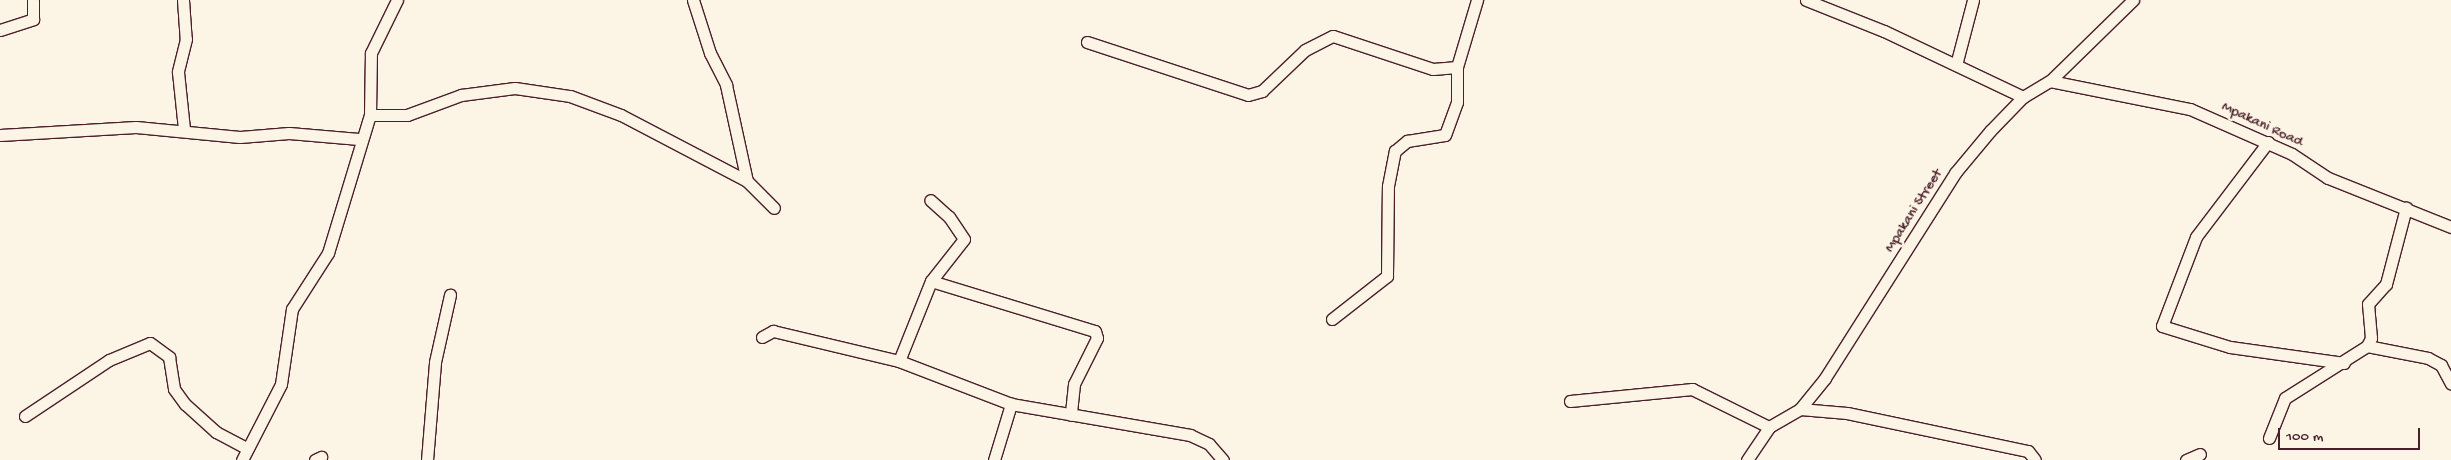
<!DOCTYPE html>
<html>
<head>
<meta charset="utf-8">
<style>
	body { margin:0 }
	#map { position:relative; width:2451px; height:460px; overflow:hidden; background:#fcf5e5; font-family:"Gochi Hand",sans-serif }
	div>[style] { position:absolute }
	.roads { filter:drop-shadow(1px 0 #4a1f2b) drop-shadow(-1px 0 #4a1f2b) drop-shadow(0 1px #4a1f2b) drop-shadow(0 -1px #4a1f2b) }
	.minor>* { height:11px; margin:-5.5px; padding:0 5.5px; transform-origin:5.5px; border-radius:5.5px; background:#fcf5e5 }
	span { translate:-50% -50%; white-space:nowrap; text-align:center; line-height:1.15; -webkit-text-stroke:5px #fcf5e5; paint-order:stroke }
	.street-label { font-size:15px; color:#4a1f2b }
	.scale { position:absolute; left:2278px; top:428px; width:142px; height:22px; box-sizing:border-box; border:2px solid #4a1f2b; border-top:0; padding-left:6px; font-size:15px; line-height:18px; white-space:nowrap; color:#4a1f2b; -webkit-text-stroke:4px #fcf5e5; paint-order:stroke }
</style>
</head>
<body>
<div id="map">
	<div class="roads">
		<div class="minor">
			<i style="left:183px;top:0;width:39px;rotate:86deg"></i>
			<i style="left:186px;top:39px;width:34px;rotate:104deg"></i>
			<i style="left:178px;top:72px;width:57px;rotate:84deg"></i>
			<i style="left:693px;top:0;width:56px;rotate:72.2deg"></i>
			<i style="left:710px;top:53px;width:36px;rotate:63deg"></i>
			<i style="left:726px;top:85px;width:98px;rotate:77.7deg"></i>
			<i style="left:1806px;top:0;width:84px;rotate:21.7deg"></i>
			<i style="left:1884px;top:31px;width:154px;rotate:25.4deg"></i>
			<i style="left:0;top:30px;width:35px;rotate:-18deg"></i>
			<i style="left:33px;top:19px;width:19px;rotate:-90deg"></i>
			<i style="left:1087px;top:42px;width:169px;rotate:18.2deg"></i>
			<i style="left:1248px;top:95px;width:15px;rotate:-16deg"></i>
			<i style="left:1262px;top:91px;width:59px;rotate:-43.6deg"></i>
			<i style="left:1305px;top:50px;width:31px;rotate:-27deg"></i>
			<i style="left:1333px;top:36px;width:105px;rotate:18.3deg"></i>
			<i style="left:1433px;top:69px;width:24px;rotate:-5deg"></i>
			<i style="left:1457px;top:67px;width:70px;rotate:-73.4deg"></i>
			<i style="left:1956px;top:65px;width:67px;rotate:-75.3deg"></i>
			<i style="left:2050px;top:81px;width:143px;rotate:11.3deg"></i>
			<i style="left:2190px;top:109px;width:111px;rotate:23.8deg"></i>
			<i style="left:2292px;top:154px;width:43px;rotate:33.7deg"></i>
			<i style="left:2328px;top:178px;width:132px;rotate:21.7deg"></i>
			<i style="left:370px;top:115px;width:37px"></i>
			<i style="left:407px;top:115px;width:58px;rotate:-20.3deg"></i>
			<i style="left:461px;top:95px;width:54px;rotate:-7.4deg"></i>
			<i style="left:515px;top:88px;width:56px;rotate:8.3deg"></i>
			<i style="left:570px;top:96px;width:54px;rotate:20.4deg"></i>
			<i style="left:621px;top:115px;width:142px;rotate:27.6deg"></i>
			<i style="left:747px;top:181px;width:38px;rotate:45deg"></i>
			<i style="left:0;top:135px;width:136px;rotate:-3.4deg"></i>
			<i style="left:136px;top:127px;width:104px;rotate:5.5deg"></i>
			<i style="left:240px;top:137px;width:49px;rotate:-4.7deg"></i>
			<i style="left:289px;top:133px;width:70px;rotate:4.9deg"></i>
			<i style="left:2268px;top:142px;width:119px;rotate:127.2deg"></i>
			<i style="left:2196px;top:237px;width:95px;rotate:110.9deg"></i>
			<i style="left:2162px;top:326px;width:71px;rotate:17.2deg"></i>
			<i style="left:2230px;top:347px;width:115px;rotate:8deg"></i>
			<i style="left:931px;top:281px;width:171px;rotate:17deg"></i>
			<i style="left:1095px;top:331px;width:7px;rotate:74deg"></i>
			<i style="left:1097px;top:338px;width:51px;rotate:116.6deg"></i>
			<i style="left:1074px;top:384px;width:31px;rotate:96deg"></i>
			<i style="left:1332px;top:319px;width:70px;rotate:-38deg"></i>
			<i style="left:1387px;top:276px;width:90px;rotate:-89.4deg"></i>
			<i style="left:1388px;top:186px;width:36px;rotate:-79deg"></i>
			<i style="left:1395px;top:151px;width:16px;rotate:-40deg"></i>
			<i style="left:1407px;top:141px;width:38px;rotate:-9deg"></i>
			<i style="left:1445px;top:135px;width:35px;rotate:-70deg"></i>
			<i style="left:1457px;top:102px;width:35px;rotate:-90deg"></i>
			<i style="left:762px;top:337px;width:13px;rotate:-29deg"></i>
			<i style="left:773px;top:331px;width:130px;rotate:13.4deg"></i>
			<i style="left:899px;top:361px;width:120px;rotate:21deg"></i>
			<i style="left:1011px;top:404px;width:182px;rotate:9.8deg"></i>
			<i style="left:1190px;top:435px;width:21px;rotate:25deg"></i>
			<i style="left:1209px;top:444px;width:21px;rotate:49deg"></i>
			<i style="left:2367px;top:346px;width:62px;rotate:11.1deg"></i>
			<i style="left:2428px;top:358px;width:15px;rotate:28deg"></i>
			<i style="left:2441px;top:365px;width:21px;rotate:62deg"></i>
			<i style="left:899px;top:361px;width:86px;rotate:-68.2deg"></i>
			<i style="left:931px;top:281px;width:53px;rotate:-51.8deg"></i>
			<i style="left:964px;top:239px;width:27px;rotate:-124deg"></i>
			<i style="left:949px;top:217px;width:25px;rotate:-138deg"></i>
			<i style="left:1570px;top:401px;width:123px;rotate:-5.6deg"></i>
			<i style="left:1692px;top:389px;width:86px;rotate:26.3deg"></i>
			<i style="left:1800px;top:409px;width:47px;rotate:4.9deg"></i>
			<i style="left:1847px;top:413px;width:185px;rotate:11.9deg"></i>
			<i style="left:2028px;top:451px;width:11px;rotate:52deg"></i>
			<i style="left:25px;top:416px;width:101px;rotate:-33.7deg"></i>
			<i style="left:109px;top:360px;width:44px;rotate:-22.5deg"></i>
			<i style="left:150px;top:343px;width:24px;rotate:36deg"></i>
			<i style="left:169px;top:357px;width:32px;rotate:81deg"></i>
			<i style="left:174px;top:389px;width:19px;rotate:54deg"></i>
			<i style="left:185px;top:404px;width:42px;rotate:42.1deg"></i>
			<i style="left:216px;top:432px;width:34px;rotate:28deg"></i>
			<i style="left:2269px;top:438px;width:43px;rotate:-68.2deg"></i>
			<i style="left:2285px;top:398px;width:97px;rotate:-32.4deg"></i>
			<i style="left:2367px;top:346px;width:9px;rotate:-63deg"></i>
			<i style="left:2371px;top:338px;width:34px;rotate:-95deg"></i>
			<i style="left:2368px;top:304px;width:27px;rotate:-48deg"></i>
			<i style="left:2386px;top:284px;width:79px;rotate:-75.3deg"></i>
			<i style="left:242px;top:460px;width:85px;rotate:-62.8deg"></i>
			<i style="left:281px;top:384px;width:76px;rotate:-81.7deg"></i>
			<i style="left:292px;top:309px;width:67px;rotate:-57.3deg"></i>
			<i style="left:328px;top:253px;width:144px;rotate:-73.1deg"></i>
			<i style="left:370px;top:115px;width:62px;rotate:-89.1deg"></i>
			<i style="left:371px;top:53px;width:59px;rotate:-63.9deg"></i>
			<i style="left:315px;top:460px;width:7px;rotate:-27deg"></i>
			<i style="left:427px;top:460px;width:98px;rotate:-85.3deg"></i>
			<i style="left:435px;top:362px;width:69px;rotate:-77.4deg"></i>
			<i style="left:994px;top:460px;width:59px;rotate:-73.1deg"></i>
			<i style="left:1747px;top:460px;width:40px;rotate:-56deg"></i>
			<i style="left:1769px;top:427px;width:36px;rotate:-30deg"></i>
			<i style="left:1800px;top:409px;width:40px;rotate:-51deg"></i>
			<i style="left:1825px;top:378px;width:243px;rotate:-57.6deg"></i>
			<i style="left:1955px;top:173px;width:55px;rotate:-50.2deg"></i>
			<i style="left:1990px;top:131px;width:47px;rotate:-45.9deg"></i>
			<i style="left:2023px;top:97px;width:31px;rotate:-31deg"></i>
			<i style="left:2050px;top:81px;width:116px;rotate:-44.3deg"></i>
			<i style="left:2186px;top:460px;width:15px;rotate:-23deg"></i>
		</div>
	</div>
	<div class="street-label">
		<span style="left:2262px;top:125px;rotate:25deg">Mpakani Road</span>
		<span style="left:1914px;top:211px;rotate:-58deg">Mpakani Street</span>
	</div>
	<div class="scale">100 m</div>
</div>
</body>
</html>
